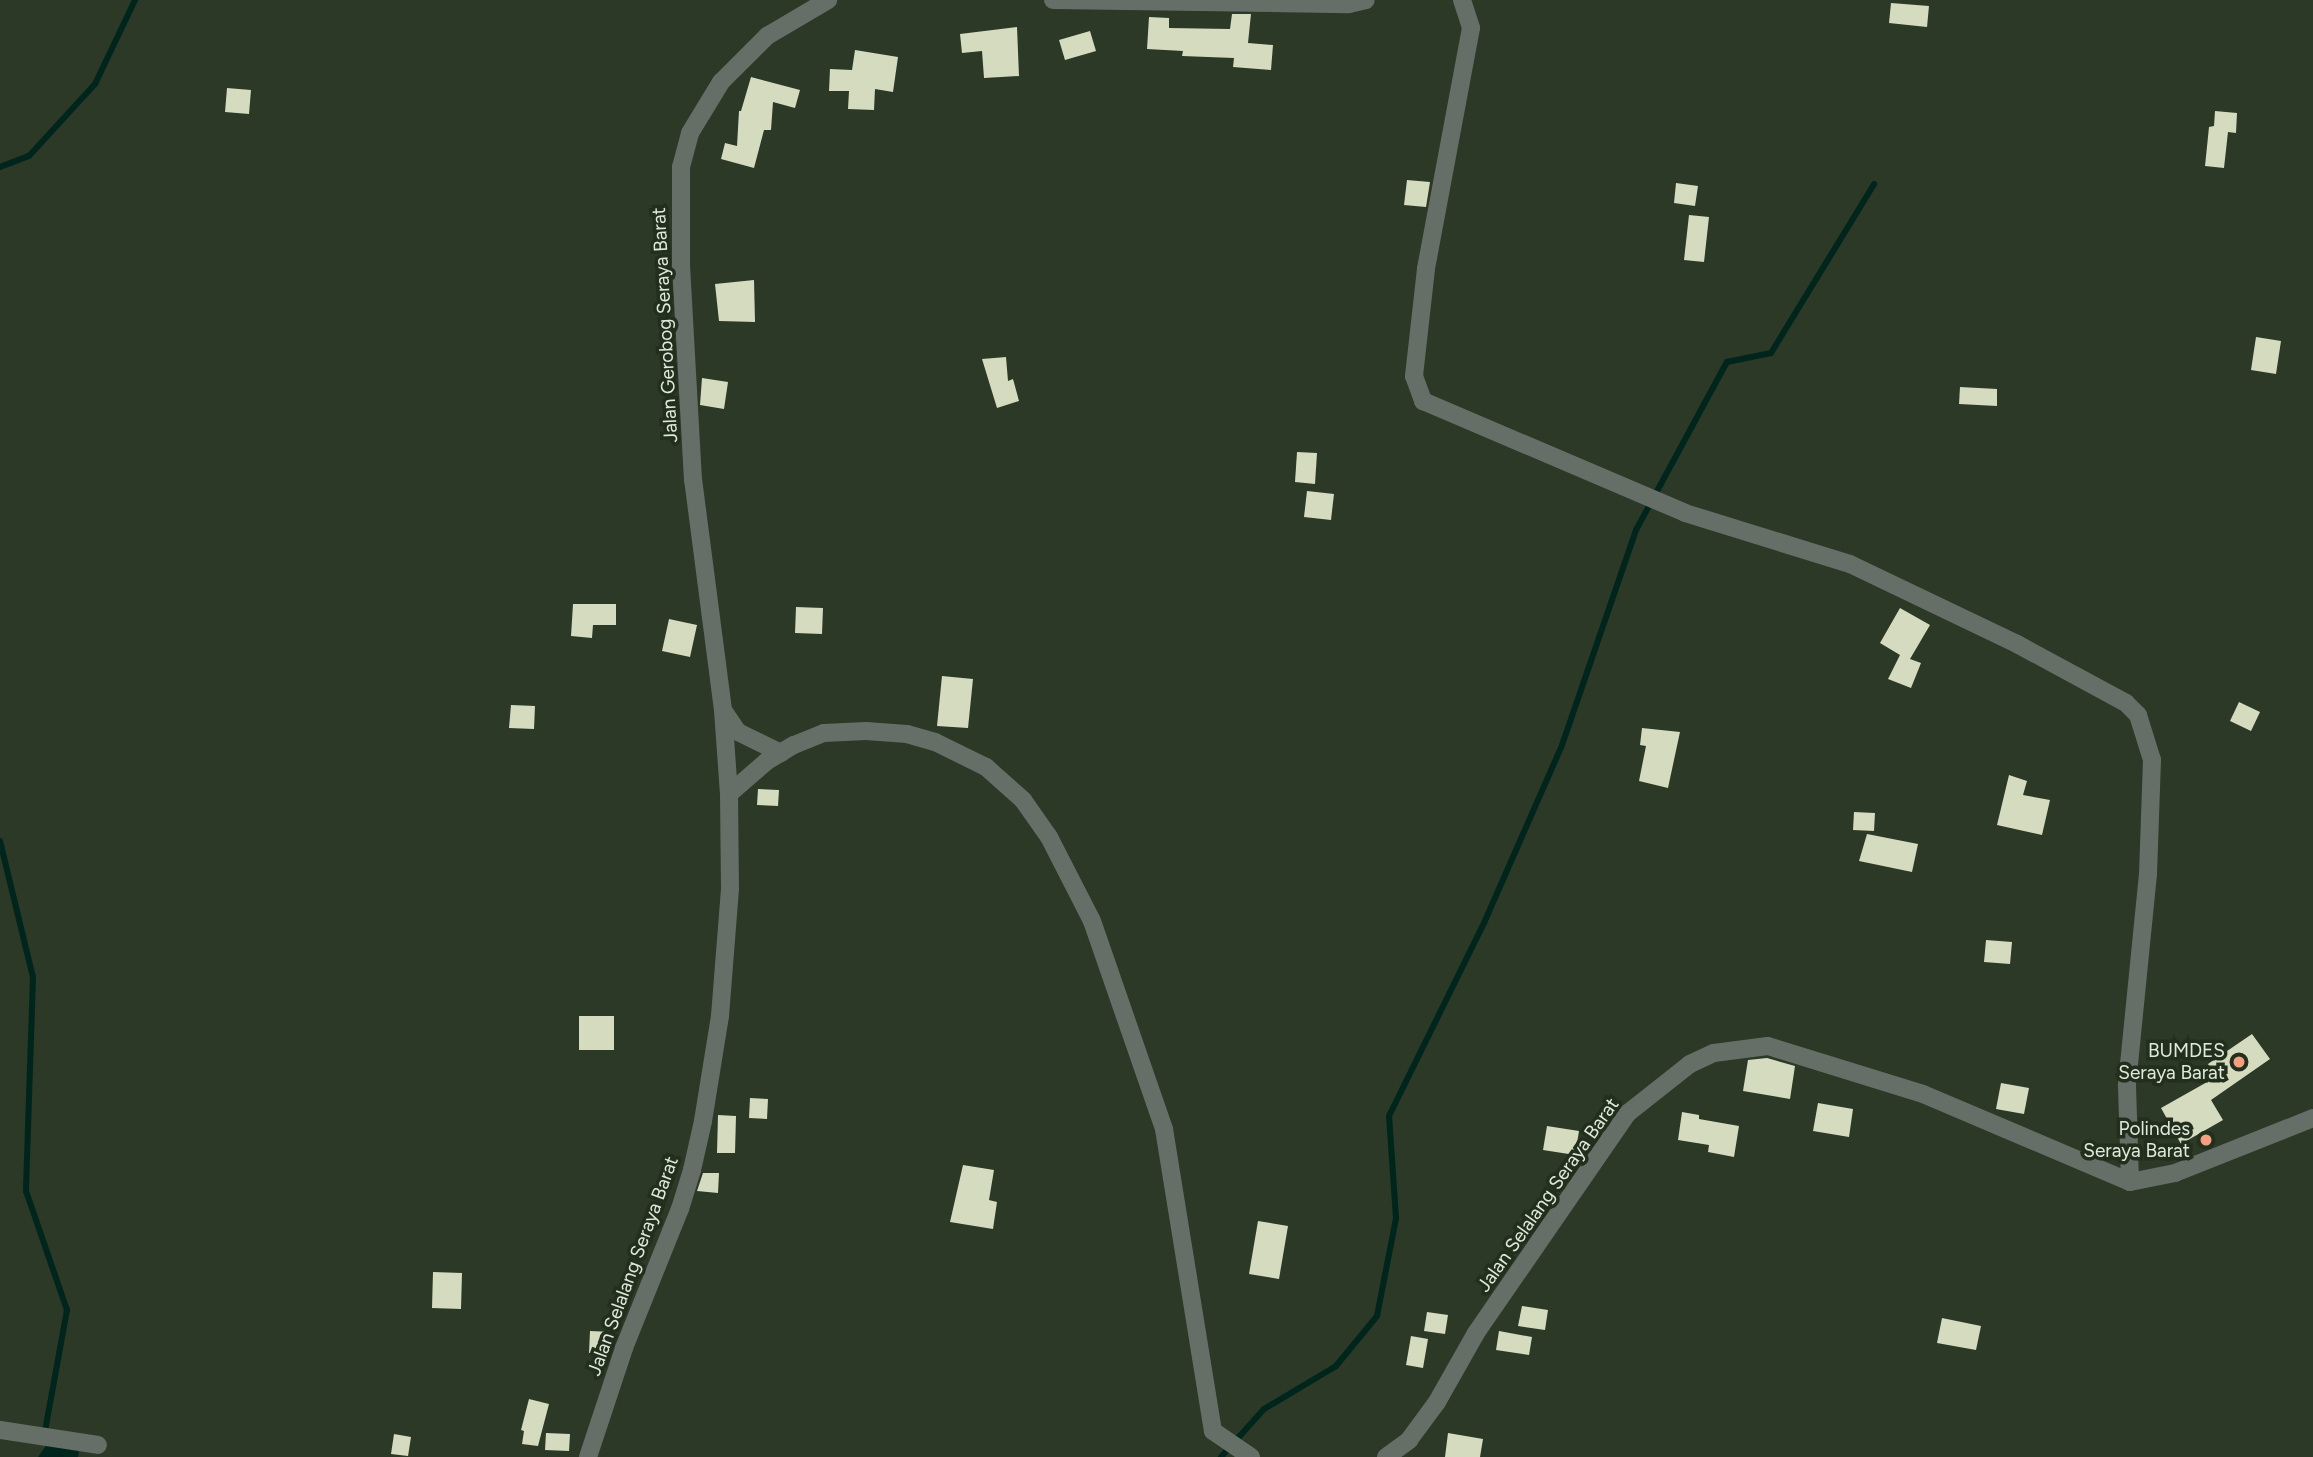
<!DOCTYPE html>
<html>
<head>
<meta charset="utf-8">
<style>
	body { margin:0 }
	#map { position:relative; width:2313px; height:1457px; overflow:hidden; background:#2c3926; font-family:Figtree,sans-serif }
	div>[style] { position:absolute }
	.water>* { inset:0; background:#00251c }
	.stream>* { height:6px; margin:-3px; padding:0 3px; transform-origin:3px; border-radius:3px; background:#00251c }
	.building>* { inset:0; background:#d5dbbf }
	.minor>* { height:18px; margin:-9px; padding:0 9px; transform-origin:9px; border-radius:9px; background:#656f68 }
	.tertiary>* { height:18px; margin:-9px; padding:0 9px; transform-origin:9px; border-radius:9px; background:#656f68 }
	.dots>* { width:19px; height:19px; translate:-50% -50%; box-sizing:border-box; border:4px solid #222f1c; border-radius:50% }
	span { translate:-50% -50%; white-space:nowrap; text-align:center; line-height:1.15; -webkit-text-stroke:7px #222f1c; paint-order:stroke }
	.street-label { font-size:19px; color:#e0e9dd }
	.poi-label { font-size:19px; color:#e0e9dd }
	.right { translate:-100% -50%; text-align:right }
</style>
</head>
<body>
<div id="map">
	<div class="water">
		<i style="clip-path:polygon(51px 1439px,80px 1445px,78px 1457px,38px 1457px)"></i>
	</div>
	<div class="stream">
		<i style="left:0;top:167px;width:31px;rotate:-21deg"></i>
		<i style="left:29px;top:156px;width:98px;rotate:-47.5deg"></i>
		<i style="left:95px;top:84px;width:93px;rotate:-64.5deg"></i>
		<i style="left:0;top:841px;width:140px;rotate:76.4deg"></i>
		<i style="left:33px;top:977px;width:214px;rotate:91.9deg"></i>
		<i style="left:26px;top:1191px;width:126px;rotate:71deg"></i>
		<i style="left:67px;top:1310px;width:128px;rotate:100.3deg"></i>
		<i style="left:1221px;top:1457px;width:64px;rotate:-48.1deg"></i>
		<i style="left:1264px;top:1409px;width:84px;rotate:-30.8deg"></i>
		<i style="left:1336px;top:1366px;width:65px;rotate:-50.6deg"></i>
		<i style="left:1377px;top:1316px;width:100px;rotate:-79deg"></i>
		<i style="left:1396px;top:1218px;width:102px;rotate:-93.9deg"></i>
		<i style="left:1389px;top:1116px;width:215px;rotate:-63.8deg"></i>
		<i style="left:1484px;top:923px;width:191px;rotate:-66.3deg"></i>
		<i style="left:1561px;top:748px;width:231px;rotate:-71deg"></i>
		<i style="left:1636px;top:530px;width:191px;rotate:-61.6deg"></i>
		<i style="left:1727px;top:362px;width:45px;rotate:-11.6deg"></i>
		<i style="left:1771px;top:353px;width:198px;rotate:-58.6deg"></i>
	</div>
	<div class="building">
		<i style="clip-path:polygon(1891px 3px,1929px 6px,1927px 27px,1889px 23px)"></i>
		<i style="clip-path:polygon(1232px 14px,1251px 14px,1248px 43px,1273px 45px,1271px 70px,1233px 67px,1234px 58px,1182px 56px,1183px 51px,1147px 49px,1149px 17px,1169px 18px,1169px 28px,1230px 29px)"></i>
		<i style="clip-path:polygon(1017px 27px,1019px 76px,984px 78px,982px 51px,962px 53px,960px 34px)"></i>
		<i style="clip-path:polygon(1090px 31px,1096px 51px,1065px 60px,1059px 40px)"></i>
		<i style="clip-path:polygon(855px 50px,898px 57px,893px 92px,875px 89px,874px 110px,848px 109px,849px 91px,829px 91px,830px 69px,852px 70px)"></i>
		<i style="clip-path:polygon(751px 77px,800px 90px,795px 108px,773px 102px,771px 130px,764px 130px,754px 168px,721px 159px,725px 143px,737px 146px,739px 111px,741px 111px)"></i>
		<i style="clip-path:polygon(227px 88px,251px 90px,249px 114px,225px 112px)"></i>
		<i style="clip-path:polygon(2215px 111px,2237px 113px,2236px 133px,2228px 132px,2224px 168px,2205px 166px,2209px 127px,2214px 126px)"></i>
		<i style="clip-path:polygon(1407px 180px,1430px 182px,1426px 207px,1404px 205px)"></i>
		<i style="clip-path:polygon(1676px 183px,1698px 186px,1695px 206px,1674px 203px)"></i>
		<i style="clip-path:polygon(1689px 215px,1709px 217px,1704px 262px,1684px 260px)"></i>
		<i style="clip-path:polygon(754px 280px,755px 322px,719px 321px,715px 284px)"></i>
		<i style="clip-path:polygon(2256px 337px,2281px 341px,2276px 374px,2251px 370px)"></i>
		<i style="clip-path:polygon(1006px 357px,1008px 381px,1013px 379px,1019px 401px,997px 408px,982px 359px)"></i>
		<i style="clip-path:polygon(702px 378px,728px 382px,724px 409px,700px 405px)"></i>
		<i style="clip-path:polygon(1960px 387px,1997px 389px,1997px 406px,1959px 404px)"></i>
		<i style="clip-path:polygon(1297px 452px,1317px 453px,1315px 484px,1295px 482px)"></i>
		<i style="clip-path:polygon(1307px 491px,1334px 494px,1331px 520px,1304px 517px)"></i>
		<i style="clip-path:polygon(573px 604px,616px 604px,616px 625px,593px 625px,592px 638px,571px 636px)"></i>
		<i style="clip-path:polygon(796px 607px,823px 608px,822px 634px,795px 633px)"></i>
		<i style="clip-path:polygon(1900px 608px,1930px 625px,1910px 659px,1921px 663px,1911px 688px,1888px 679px,1900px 655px,1880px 643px)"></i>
		<i style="clip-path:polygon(669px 619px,697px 625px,690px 657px,662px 651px)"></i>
		<i style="clip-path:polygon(942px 676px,973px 679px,968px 728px,937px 726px)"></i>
		<i style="clip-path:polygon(2239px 702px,2260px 712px,2251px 731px,2230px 721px)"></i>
		<i style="clip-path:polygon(511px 705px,535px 706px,534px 729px,509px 728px)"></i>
		<i style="clip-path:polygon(1642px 728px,1680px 732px,1668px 788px,1639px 781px,1646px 746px,1640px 745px)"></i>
		<i style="clip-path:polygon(2009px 775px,2027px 781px,2023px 795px,2050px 800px,2042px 835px,1997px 825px)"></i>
		<i style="clip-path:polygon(758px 789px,779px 790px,778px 806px,757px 805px)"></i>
		<i style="clip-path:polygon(1854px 812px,1875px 813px,1874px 831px,1853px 830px)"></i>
		<i style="clip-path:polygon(1867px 834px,1918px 844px,1912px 872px,1859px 861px)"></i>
		<i style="clip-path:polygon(1986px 940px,2012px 942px,2010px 964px,1984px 962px)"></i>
		<i style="clip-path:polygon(579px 1016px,614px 1016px,614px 1050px,579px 1050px)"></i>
		<i style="clip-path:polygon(2252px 1034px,2270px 1059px,2211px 1100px,2223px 1120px,2181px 1144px,2161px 1108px,2216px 1077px,2208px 1064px)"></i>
		<i style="clip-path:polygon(1767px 1058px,1795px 1066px,1790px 1099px,1743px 1091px,1748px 1060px)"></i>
		<i style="clip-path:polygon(2001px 1083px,2029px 1088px,2024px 1114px,1996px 1109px)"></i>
		<i style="clip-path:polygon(750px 1098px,768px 1099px,767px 1119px,749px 1118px)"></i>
		<i style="clip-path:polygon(1818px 1103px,1853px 1109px,1849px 1137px,1813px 1131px)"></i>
		<i style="clip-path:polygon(1682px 1112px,1699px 1115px,1699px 1119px,1739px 1126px,1734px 1157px,1708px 1152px,1709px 1145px,1678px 1140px)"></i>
		<i style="clip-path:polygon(718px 1115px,736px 1116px,735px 1153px,717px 1153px)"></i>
		<i style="clip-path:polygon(1547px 1126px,1579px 1131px,1575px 1155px,1543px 1150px)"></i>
		<i style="clip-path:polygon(963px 1165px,994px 1170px,989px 1200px,997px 1202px,993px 1229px,950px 1222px)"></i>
		<i style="clip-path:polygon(703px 1173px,719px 1173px,718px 1193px,697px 1191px)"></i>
		<i style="clip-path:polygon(1258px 1221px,1288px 1226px,1279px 1279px,1249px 1274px)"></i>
		<i style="clip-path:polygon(433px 1272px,462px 1273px,461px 1309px,432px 1308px)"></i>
		<i style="clip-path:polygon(1522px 1306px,1548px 1310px,1545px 1330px,1518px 1326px)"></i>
		<i style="clip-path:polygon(1427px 1312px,1448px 1315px,1445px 1334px,1424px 1331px)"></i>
		<i style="clip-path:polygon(1942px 1318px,1981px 1326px,1976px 1350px,1937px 1343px)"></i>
		<i style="clip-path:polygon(590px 1331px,612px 1332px,610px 1354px,589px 1353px)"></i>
		<i style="clip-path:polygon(1499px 1331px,1532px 1337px,1529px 1355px,1496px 1350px)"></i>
		<i style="clip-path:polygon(1411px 1336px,1428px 1339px,1423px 1368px,1406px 1365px)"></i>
		<i style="clip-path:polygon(529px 1399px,549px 1404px,538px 1446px,522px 1444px,524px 1431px,521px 1430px)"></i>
		<i style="clip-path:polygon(546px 1433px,570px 1434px,569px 1451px,545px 1450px)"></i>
		<i style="clip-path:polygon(1448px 1433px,1483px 1439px,1480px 1457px,1445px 1457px)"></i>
		<i style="clip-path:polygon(394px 1434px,411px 1437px,408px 1456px,391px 1454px)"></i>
	</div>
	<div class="minor">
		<i style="left:1462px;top:0;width:29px;rotate:72deg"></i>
		<i style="left:1471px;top:28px;width:245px;rotate:100.6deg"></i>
		<i style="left:1426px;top:269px;width:108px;rotate:96.4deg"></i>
		<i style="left:1414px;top:376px;width:27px;rotate:70deg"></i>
		<i style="left:1423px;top:401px;width:285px;rotate:23.1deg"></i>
		<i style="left:1685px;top:513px;width:173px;rotate:17.2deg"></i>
		<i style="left:1850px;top:564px;width:185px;rotate:25.6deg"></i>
		<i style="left:2017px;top:644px;width:124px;rotate:28.4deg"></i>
		<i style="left:2126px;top:703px;width:17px;rotate:45deg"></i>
		<i style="left:2138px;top:715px;width:47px;rotate:72.7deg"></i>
		<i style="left:2152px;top:760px;width:114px;rotate:92deg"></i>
		<i style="left:2148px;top:874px;width:213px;rotate:95.7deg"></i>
		<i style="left:2127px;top:1086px;width:96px;rotate:88.2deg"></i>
		<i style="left:0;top:1430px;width:99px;rotate:8.7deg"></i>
	</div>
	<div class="tertiary">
		<i style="left:1053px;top:0;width:296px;rotate:0.8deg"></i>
		<i style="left:1349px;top:4px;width:17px;rotate:-13deg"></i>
		<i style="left:725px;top:713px;width:23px;rotate:56deg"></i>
		<i style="left:738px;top:732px;width:48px;rotate:26deg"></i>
		<i style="left:729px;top:794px;width:50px;rotate:-41deg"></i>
		<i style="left:767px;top:761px;width:31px;rotate:-31deg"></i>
		<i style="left:794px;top:745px;width:32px;rotate:-22deg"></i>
		<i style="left:824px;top:733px;width:42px;rotate:-2.7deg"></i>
		<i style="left:866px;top:731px;width:41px;rotate:4.2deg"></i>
		<i style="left:907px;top:734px;width:29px;rotate:16deg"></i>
		<i style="left:935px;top:742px;width:57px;rotate:26.1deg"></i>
		<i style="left:986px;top:767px;width:50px;rotate:41.7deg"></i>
		<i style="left:1023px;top:800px;width:45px;rotate:54.9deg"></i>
		<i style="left:1049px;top:837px;width:94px;rotate:62.9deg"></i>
		<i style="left:1092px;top:921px;width:220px;rotate:70.9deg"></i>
		<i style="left:1164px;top:1129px;width:306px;rotate:80.8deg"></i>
		<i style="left:1213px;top:1431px;width:46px;rotate:34.4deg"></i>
		<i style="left:588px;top:1457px;width:115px;rotate:-71.7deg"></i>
		<i style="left:624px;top:1348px;width:150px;rotate:-68.1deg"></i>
		<i style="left:680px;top:1209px;width:41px;rotate:-72.9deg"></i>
		<i style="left:692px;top:1170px;width:50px;rotate:-77.3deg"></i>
		<i style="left:703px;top:1121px;width:106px;rotate:-80.8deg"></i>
		<i style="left:720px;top:1016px;width:127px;rotate:-85.5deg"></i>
		<i style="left:730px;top:889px;width:95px;rotate:-90.6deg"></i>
		<i style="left:729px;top:794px;width:84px;rotate:-94.1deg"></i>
		<i style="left:723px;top:710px;width:232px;rotate:-97.4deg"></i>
		<i style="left:693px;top:480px;width:214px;rotate:-93.2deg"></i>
		<i style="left:681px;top:266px;width:99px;rotate:-90deg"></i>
		<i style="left:681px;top:167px;width:35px;rotate:-75deg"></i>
		<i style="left:690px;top:133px;width:60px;rotate:-58.7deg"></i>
		<i style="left:721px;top:82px;width:65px;rotate:-45deg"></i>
		<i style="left:767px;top:36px;width:71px;rotate:-30.5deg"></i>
		<i style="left:1386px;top:1457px;width:29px;rotate:-36deg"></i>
		<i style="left:1409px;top:1440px;width:47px;rotate:-53.6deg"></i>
		<i style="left:1437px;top:1402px;width:79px;rotate:-60.5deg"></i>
		<i style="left:1476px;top:1333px;width:267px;rotate:-55.4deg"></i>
		<i style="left:1628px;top:1113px;width:79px;rotate:-38.3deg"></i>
		<i style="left:1690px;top:1064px;width:26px;rotate:-25deg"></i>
		<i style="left:1714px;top:1053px;width:54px;rotate:-7.4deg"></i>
		<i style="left:1768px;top:1046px;width:162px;rotate:17.2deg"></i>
		<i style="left:1923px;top:1094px;width:225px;rotate:23deg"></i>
		<i style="left:2130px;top:1182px;width:46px;rotate:-11.3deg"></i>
		<i style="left:2175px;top:1173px;width:149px;rotate:-21.7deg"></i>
	</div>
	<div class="dots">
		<i style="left:2239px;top:1062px;background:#f39f82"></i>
		<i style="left:2206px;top:1140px;background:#f39f82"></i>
	</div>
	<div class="street-label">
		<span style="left:665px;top:325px;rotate:-93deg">Jalan Gerobog Seraya Barat</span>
		<span style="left:1548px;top:1195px;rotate:-55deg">Jalan Selalang Seraya Barat</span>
		<span style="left:633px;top:1266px;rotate:-70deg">Jalan Selalang Seraya Barat</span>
	</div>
	<div class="poi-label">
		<span class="right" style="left:2225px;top:1062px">BUMDES<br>Seraya Barat</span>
		<span class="right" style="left:2190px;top:1140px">Polindes<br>Seraya Barat</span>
	</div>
</div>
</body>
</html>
